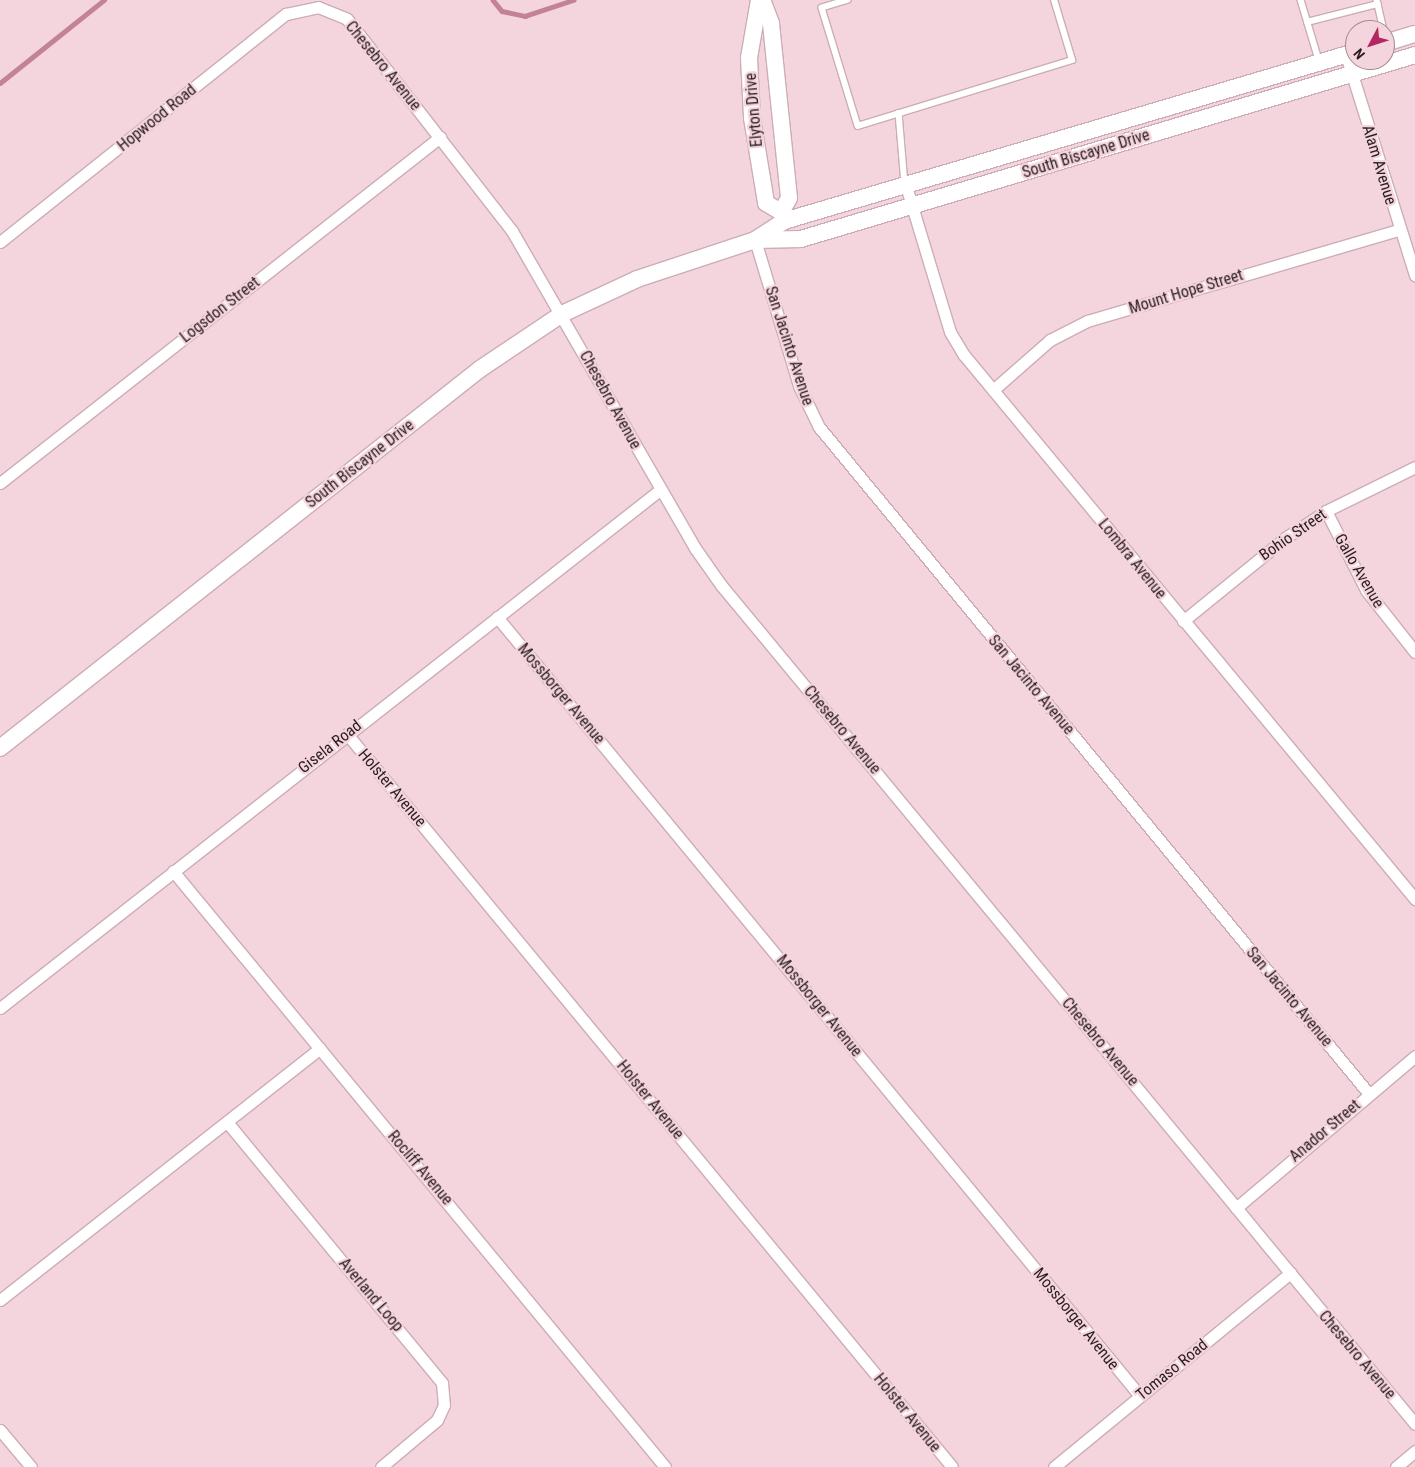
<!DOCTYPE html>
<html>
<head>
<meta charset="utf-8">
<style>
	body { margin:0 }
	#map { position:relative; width:1415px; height:1467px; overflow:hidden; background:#f5d5dd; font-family:"Roboto Condensed",sans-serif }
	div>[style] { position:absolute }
	.stream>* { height:4.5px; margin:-2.25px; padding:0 2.25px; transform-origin:2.25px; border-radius:2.25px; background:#c38396 }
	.roads { filter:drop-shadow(1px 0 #ccadb5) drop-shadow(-1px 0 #ccadb5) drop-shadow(0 1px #ccadb5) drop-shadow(0 -1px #ccadb5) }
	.lane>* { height:5.5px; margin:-2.75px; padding:0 2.75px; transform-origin:2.75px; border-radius:2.75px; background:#fff }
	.street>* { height:11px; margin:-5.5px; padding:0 5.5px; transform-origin:5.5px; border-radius:5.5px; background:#fff }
	.secondary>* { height:16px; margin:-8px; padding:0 8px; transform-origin:8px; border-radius:8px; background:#fff }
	span { translate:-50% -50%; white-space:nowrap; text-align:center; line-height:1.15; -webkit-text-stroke:4.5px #f5d5dd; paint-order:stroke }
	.street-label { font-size:16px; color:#281d20 }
	.north { position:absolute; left:1345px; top:20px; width:50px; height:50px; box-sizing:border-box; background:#f5d5dd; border:1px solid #a38b91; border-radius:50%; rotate:230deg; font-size:14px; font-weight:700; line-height:20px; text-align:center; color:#281d20 }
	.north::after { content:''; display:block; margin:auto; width:18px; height:22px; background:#b32862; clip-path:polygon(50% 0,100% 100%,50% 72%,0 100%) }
</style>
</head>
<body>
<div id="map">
	<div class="stream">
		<i style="left:493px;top:0;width:14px;rotate:51deg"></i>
		<i style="left:502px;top:11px;width:24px;rotate:12deg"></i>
		<i style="left:525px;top:16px;width:51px;rotate:-18.4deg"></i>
		<i style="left:0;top:83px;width:133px;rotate:-38.6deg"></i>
	</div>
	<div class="roads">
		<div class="lane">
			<i style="left:848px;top:0;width:27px;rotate:163deg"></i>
			<i style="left:822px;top:8px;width:123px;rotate:73deg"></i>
			<i style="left:858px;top:126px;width:224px;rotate:-17.1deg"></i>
			<i style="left:1072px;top:60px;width:63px;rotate:-106.7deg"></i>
			<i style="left:1301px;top:0;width:63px;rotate:73.3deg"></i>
			<i style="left:1377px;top:0;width:31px;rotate:77deg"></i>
			<i style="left:1307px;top:22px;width:73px;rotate:-14.2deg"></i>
			<i style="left:899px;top:113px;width:71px;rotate:85.2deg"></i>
		</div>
		<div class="street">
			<i style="left:1346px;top:55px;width:231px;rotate:72.6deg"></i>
			<i style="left:906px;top:186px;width:152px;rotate:73.2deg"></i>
			<i style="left:950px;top:332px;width:27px;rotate:59deg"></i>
			<i style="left:964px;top:355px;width:707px;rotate:50.34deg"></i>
			<i style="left:755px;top:240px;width:152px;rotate:73.2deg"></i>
			<i style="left:799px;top:386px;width:46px;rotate:64deg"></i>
			<i style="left:819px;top:427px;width:865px;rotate:50.49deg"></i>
			<i style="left:0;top:242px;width:366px;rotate:-38.6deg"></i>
			<i style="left:286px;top:14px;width:33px;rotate:-12deg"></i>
			<i style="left:318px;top:7px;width:31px;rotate:22deg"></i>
			<i style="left:347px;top:19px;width:269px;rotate:52.1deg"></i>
			<i style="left:512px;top:231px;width:366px;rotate:60deg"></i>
			<i style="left:695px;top:548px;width:45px;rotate:54.9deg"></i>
			<i style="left:721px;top:585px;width:1089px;rotate:50.4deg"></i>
			<i style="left:993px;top:390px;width:76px;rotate:-41.3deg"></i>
			<i style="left:1050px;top:340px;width:42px;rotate:-27.2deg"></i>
			<i style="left:1087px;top:321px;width:325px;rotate:-16.3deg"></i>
			<i style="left:0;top:483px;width:560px;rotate:-38.18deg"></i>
			<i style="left:1326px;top:511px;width:89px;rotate:63.1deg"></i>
			<i style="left:1366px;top:590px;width:79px;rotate:51.7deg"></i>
			<i style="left:497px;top:617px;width:1010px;rotate:50.46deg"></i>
			<i style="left:1183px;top:621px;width:132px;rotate:-39.1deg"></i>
			<i style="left:1285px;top:538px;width:49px;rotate:-33.4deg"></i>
			<i style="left:1326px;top:511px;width:99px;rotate:-26.3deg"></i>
			<i style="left:347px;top:734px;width:950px;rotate:50.46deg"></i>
			<i style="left:173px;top:871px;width:773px;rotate:50.46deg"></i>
			<i style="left:0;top:1008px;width:840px;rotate:-38.14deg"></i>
			<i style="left:227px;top:1122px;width:338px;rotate:50.5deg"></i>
			<i style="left:442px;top:1383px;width:22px;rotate:85deg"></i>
			<i style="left:444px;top:1405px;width:17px;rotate:115deg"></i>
			<i style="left:437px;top:1420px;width:73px;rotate:140deg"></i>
			<i style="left:1236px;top:1208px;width:235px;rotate:-40.3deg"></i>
			<i style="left:0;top:1300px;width:407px;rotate:-38.2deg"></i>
			<i style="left:0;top:1430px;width:48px;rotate:50deg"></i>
			<i style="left:1054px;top:1467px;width:306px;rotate:-39.4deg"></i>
			<i style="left:1396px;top:1467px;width:25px;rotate:-40deg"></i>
		</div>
		<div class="secondary">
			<i style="left:759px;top:0;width:59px;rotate:99.8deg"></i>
			<i style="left:749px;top:58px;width:60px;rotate:87.1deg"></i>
			<i style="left:752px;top:118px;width:86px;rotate:80.6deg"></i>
			<i style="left:766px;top:203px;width:17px;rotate:31deg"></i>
			<i style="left:781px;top:212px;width:16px;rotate:-60deg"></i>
			<i style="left:789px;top:198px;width:176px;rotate:-95.9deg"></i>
			<i style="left:771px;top:23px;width:25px;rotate:-111deg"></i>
			<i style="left:1385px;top:43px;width:31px;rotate:-17deg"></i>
			<i style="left:755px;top:240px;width:46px;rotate:-1.2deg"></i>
			<i style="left:801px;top:239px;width:641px;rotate:-16.68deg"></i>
			<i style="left:0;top:748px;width:612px;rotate:-38.29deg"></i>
			<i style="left:480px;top:369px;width:99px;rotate:-33.9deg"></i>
			<i style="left:562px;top:314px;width:83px;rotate:-25deg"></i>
			<i style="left:637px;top:279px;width:124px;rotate:-18.3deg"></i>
			<i style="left:755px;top:240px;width:35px;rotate:-33deg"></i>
			<i style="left:784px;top:221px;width:595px;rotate:-16.49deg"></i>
		</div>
	</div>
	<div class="street-label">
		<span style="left:383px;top:66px;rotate:51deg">Chesebro Avenue</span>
		<span style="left:754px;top:110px;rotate:-95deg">Elyton Drive</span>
		<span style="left:157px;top:118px;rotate:-39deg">Hopwood Road</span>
		<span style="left:1086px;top:154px;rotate:-17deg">South Biscayne Drive</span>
		<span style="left:1379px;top:165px;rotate:73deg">Alam Avenue</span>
		<span style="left:1186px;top:292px;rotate:-17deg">Mount Hope Street</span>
		<span style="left:220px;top:310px;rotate:-38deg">Logsdon Street</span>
		<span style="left:789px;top:346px;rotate:72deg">San Jacinto Avenue</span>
		<span style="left:610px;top:400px;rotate:61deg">Chesebro Avenue</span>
		<span style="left:360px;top:464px;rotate:-38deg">South Biscayne Drive</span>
		<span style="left:1293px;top:535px;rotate:-35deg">Bohio Street</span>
		<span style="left:1132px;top:559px;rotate:51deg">Lombra Avenue</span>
		<span style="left:1359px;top:571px;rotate:60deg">Gallo Avenue</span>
		<span style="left:1031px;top:685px;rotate:50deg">San Jacinto Avenue</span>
		<span style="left:561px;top:694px;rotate:50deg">Mossborger Avenue</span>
		<span style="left:842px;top:730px;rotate:50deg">Chesebro Avenue</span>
		<span style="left:330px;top:747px;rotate:-38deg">Gisela Road</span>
		<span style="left:392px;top:788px;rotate:50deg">Holster Avenue</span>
		<span style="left:1289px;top:997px;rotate:50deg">San Jacinto Avenue</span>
		<span style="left:819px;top:1006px;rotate:51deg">Mossborger Avenue</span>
		<span style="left:1100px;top:1042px;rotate:50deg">Chesebro Avenue</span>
		<span style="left:650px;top:1100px;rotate:51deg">Holster Avenue</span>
		<span style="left:1325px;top:1131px;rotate:-40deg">Anador Street</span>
		<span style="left:420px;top:1168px;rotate:50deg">Rocliff Avenue</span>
		<span style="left:371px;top:1295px;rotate:50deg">Averland Loop</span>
		<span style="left:1076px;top:1319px;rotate:51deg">Mossborger Avenue</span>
		<span style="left:1357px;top:1355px;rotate:50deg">Chesebro Avenue</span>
		<span style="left:1172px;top:1370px;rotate:-39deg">Tomaso Road</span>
		<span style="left:907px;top:1413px;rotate:51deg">Holster Avenue</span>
	</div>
	<div class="north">N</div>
</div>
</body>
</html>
